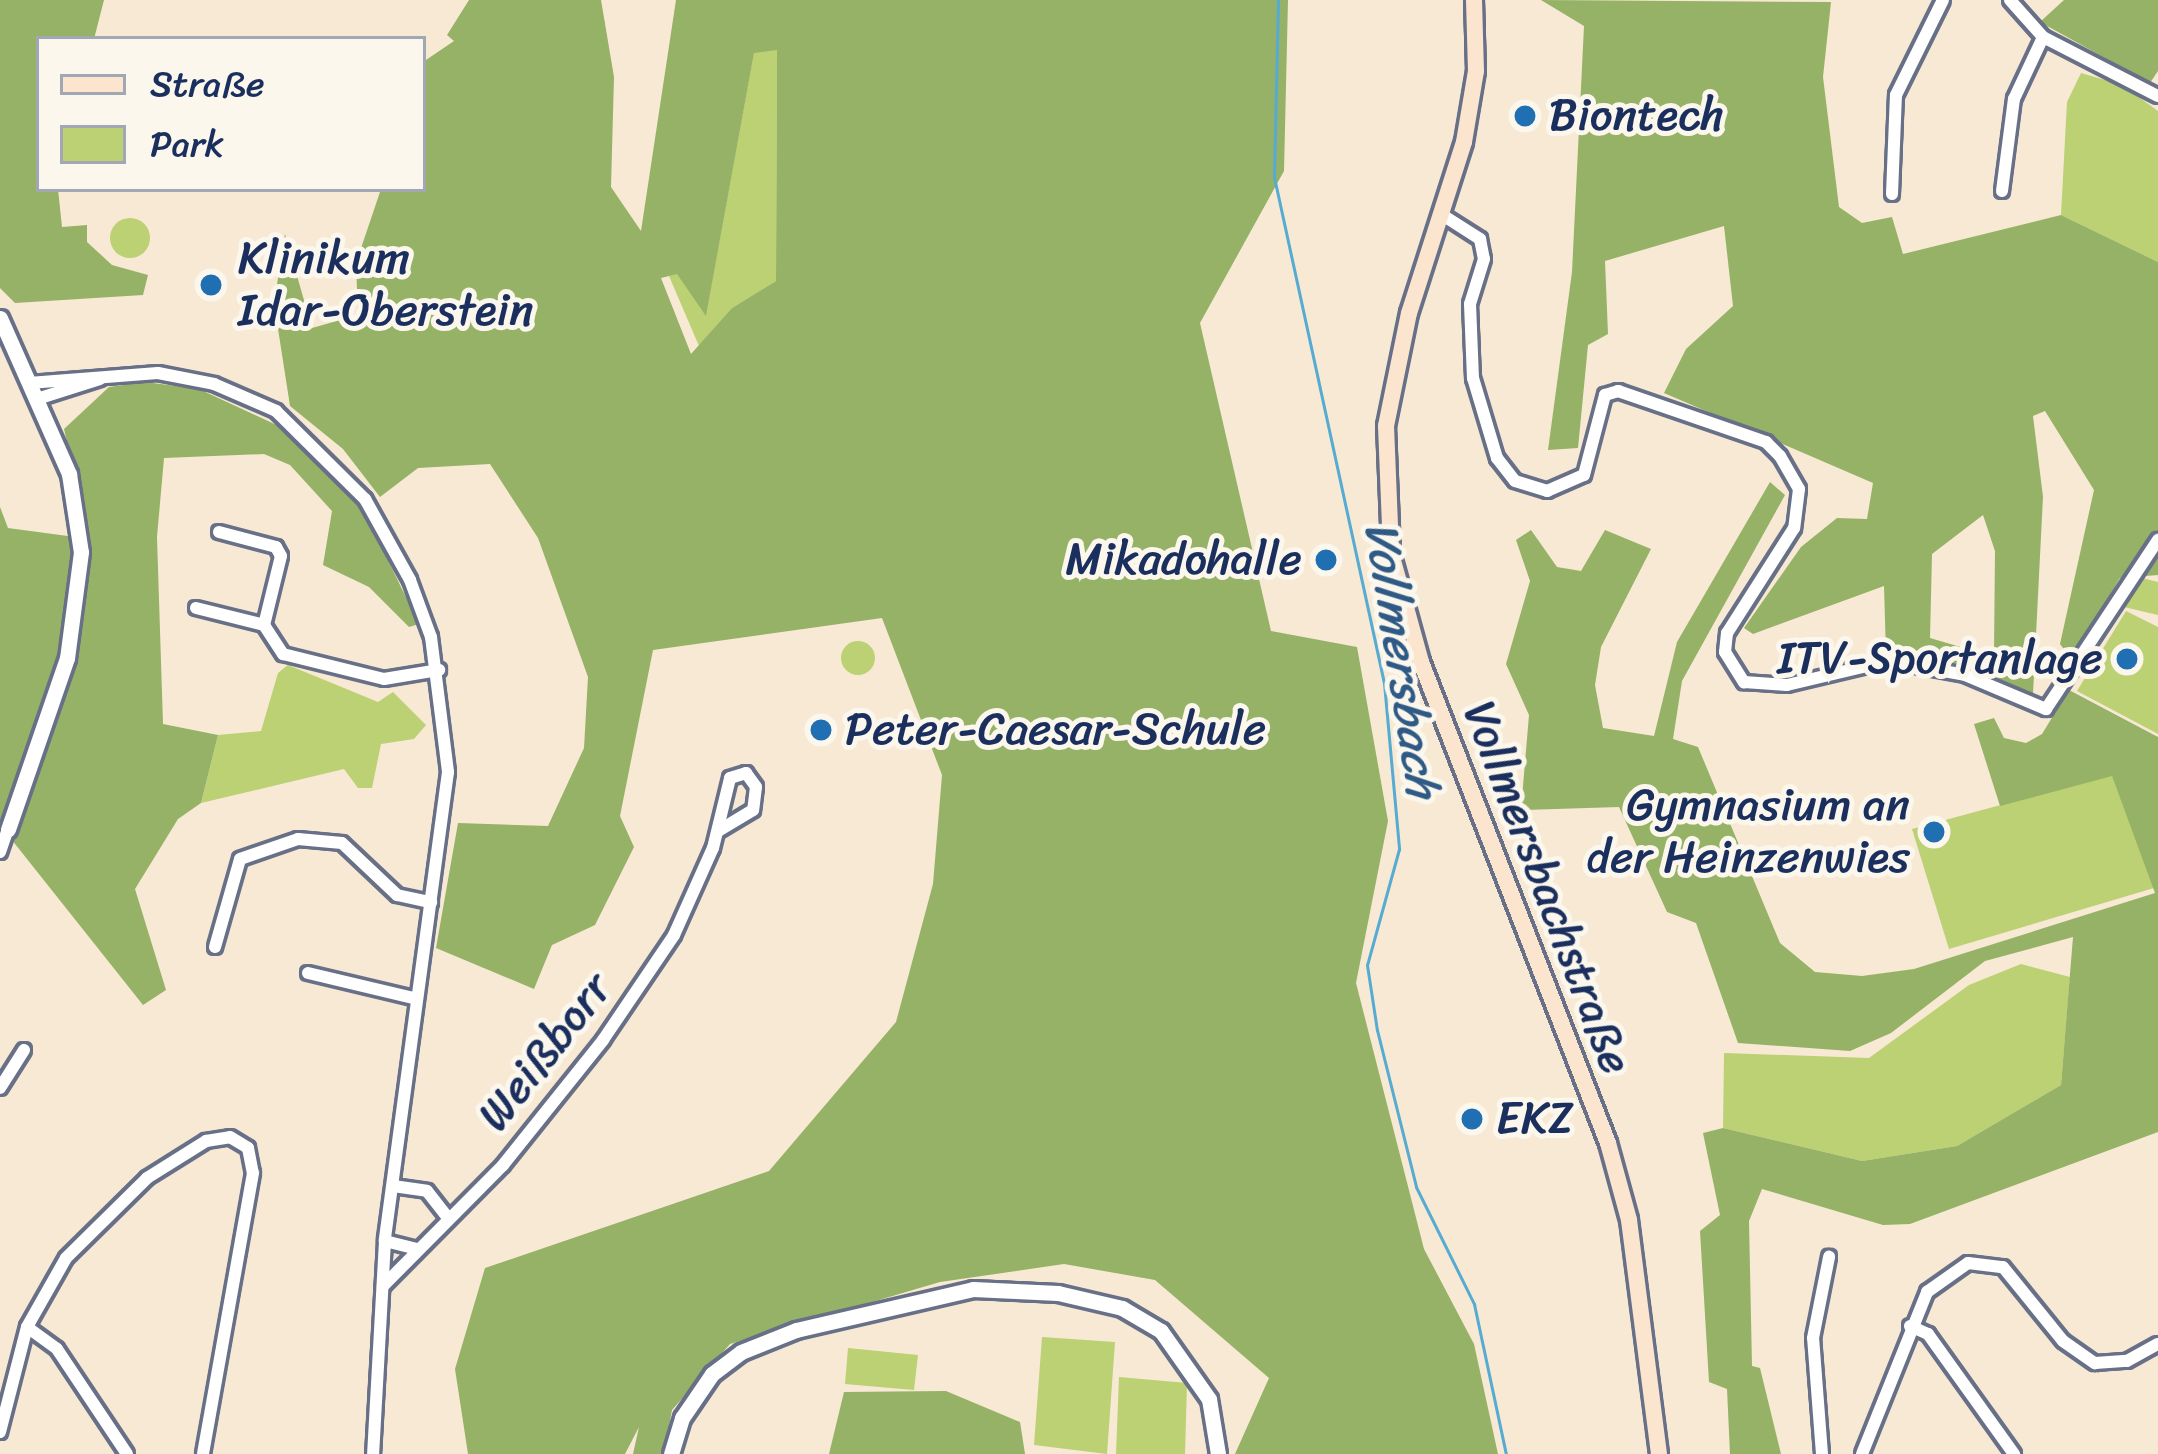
<!DOCTYPE html>
<html>
<head>
<meta charset="utf-8">
<style>
	body { margin:0 }
	#map { position:relative; width:2158px; height:1454px; overflow:hidden; background:#f7e9d4; font-family:Sriracha,sans-serif }
	div>[style] { position:absolute }
	.green>* { inset:0; background:#bcd074 }
	.round { border-radius:50% }
	.forest>* { inset:0; background:#95b266 }
	.stream>* { height:3px; margin:-1.5px; padding:0 1.5px; transform-origin:1.5px; border-radius:1.5px; background:#55abd1 }
	.roads { filter:drop-shadow(3px 0 #687087) drop-shadow(-3px 0 #687087) drop-shadow(0 3px #687087) drop-shadow(0 -3px #687087) }
	.minor>* { height:12px; margin:-6px; padding:0 6px; transform-origin:6px; border-radius:6px; background:#fff }
	.tertiary>* { height:15px; margin:-7.5px; padding:0 7.5px; transform-origin:7.5px; border-radius:7.5px; background:#fff }
	.secondary>* { height:16px; margin:-8px; padding:0 8px; transform-origin:8px; border-radius:8px; background:#fbe5cf }
	.dots>* { width:33px; height:33px; translate:-50% -50%; box-sizing:border-box; border:6px solid #fbf7ec; border-radius:50% }
	span { translate:-50% -50%; white-space:nowrap; text-align:center; line-height:1.15; -webkit-text-stroke:10px #fbf7ec; paint-order:stroke }
	.poi-label { font-size:45px; color:#1b2f5e }
	.left { translate:0 -50%; text-align:left }
	.right { translate:-100% -50%; text-align:right }
	.street-label { font-size:45px; color:#1b2f5e }
	.water-label { font-size:48px; color:#2f5a86; font-style:italic }
	.legend { position:absolute; left:36px; top:36px; width:390px; height:156px; box-sizing:border-box; background:#fbf7ec; border:3px solid #a1a7b3; margin:0; padding:15px 21px; list-style:none; font-size:36px; color:#1b2f5e }
	.legend li { display:flex; align-items:center; gap:24px; height:60px }
	.legend b { width:60px; border:3px solid #a1a7b3 }
</style>
</head>
<body>
<div id="map">
	<div class="green">
		<i style="clip-path:polygon(777px 49px,776px 281px,732px 308px,699px 346px,669px 276px,677px 273px,706px 314px,754px 52px)"></i>
		<i style="clip-path:polygon(2081px 73px,2122px 85px,2158px 111px,2158px 262px,2061px 215px,2067px 102px)"></i>
		<i class="round" style="left:110px;top:218px;width:40px;height:40px"></i>
		<i style="clip-path:polygon(2138px 577px,2158px 582px,2158px 615px,2124px 607px)"></i>
		<i style="clip-path:polygon(2126px 611px,2158px 627px,2158px 734px,2077px 691px)"></i>
		<i class="round" style="left:841px;top:641px;width:34px;height:34px"></i>
		<i style="clip-path:polygon(288px 665px,378px 702px,393px 692px,426px 725px,414px 739px,381px 744px,372px 788px,358px 788px,344px 769px,201px 803px,218px 735px,261px 731px,278px 673px)"></i>
		<i style="clip-path:polygon(2112px 775px,2154px 888px,1949px 949px,1912px 829px)"></i>
		<i style="clip-path:polygon(2021px 964px,2070px 977px,2061px 1085px,1957px 1146px,1862px 1161px,1723px 1128px,1724px 1053px,1869px 1058px,1969px 985px)"></i>
		<i style="clip-path:polygon(1042px 1337px,1115px 1342px,1107px 1454px,1034px 1445px)"></i>
		<i style="clip-path:polygon(848px 1348px,918px 1355px,914px 1390px,845px 1384px)"></i>
		<i style="clip-path:polygon(1119px 1377px,1187px 1383px,1185px 1454px,1116px 1454px)"></i>
	</div>
	<div class="forest">
		<i style="clip-path:polygon(0 0,104px 0,94px 39px,39px 39px,39px 189px,58px 189px,62px 227px,87px 225px,87px 242px,112px 265px,148px 275px,143px 295px,15px 303px,0 288px)"></i>
		<i style="clip-path:polygon(evenodd,469px 0,601px 0,614px 77px,611px 187px,641px 231px,676px 0,1288px 0,1284px 171px,1200px 323px,1271px 631px,1357px 647px,1388px 821px,1356px 983px,1424px 1249px,1474px 1344px,1498px 1454px,1235px 1454px,1269px 1378px,1155px 1280px,1064px 1264px,940px 1282px,730px 1344px,672px 1410px,664px 1454px,633px 1454px,639px 1427px,625px 1454px,468px 1454px,455px 1369px,485px 1268px,769px 1171px,896px 1022px,933px 884px,942px 775px,882px 618px,653px 650px,620px 816px,634px 847px,595px 925px,552px 945px,534px 989px,436px 948px,458px 823px,548px 826px,584px 748px,588px 677px,538px 538px,490px 464px,418px 468px,380px 497px,343px 449px,290px 406px,274px 303px,285px 234px,312px 328px,358px 315px,356px 263px,381px 189px,423px 189px,423px 62px,454px 41px,447px 35px,469px 0,777px 50px,776px 281px,732px 308px,691px 354px,661px 278px,677px 274px,706px 316px,754px 53px,777px 50px)"></i>
		<i style="clip-path:polygon(1541px 0,1831px 2px,1823px 77px,1839px 207px,1862px 223px,1892px 217px,1903px 254px,2061px 215px,2158px 262px,2158px 575px,2120px 578px,2081px 644px,2066px 652px,2060px 644px,2094px 490px,2045px 411px,2033px 416px,2043px 497px,2033px 694px,1983px 672px,1994px 652px,1995px 551px,1983px 515px,1932px 554px,1930px 638px,1974px 651px,1968px 666px,1886px 655px,1884px 586px,1753px 634px,1744px 628px,1801px 547px,1837px 518px,1867px 519px,1873px 483px,1664px 393px,1686px 349px,1733px 306px,1724px 226px,1605px 261px,1608px 334px,1588px 345px,1578px 448px,1548px 450px,1572px 272px,1584px 26px)"></i>
		<i style="clip-path:polygon(2064px 0,2158px 0,2158px 71px,2150px 83px,2040px 22px)"></i>
		<i style="clip-path:polygon(145px 382px,199px 389px,298px 435px,364px 511px,419px 624px,409px 627px,369px 587px,323px 565px,332px 511px,290px 465px,264px 454px,164px 458px,157px 537px,163px 724px,218px 735px,201px 803px,178px 819px,135px 889px,166px 990px,143px 1005px,0 825px,0 507px,8px 528px,90px 539px,64px 429px,109px 387px)"></i>
		<i style="clip-path:polygon(1770px 482px,1785px 495px,1682px 681px,1673px 739px,1698px 747px,1780px 943px,1815px 972px,1862px 976px,1914px 969px,2155px 893px,2112px 776px,2000px 806px,1974px 724px,1994px 718px,2004px 738px,2026px 743px,2042px 734px,2069px 690px,2158px 737px,2158px 1132px,1910px 1224px,1883px 1225px,1762px 1189px,1749px 1221px,1752px 1366px,1760px 1368px,1781px 1454px,1730px 1454px,1727px 1389px,1709px 1382px,1700px 1231px,1720px 1215px,1703px 1133px,1723px 1128px,1862px 1161px,1957px 1146px,2061px 1085px,2073px 937px,1985px 961px,1891px 1033px,1850px 1051px,1738px 1043px,1696px 923px,1667px 912px,1619px 807px,1521px 810px,1529px 715px,1506px 664px,1530px 581px,1516px 540px,1531px 530px,1557px 567px,1581px 571px,1605px 530px,1651px 549px,1601px 647px,1595px 685px,1603px 728px,1654px 736px,1677px 642px)"></i>
		<i style="clip-path:polygon(946px 1391px,1020px 1422px,1025px 1454px,829px 1454px,844px 1392px)"></i>
	</div>
	<div class="stream">
		<i style="left:1278px;top:0;width:177px;rotate:91.3deg"></i>
		<i style="left:1274px;top:177px;width:518px;rotate:77.74deg"></i>
		<i style="left:1384px;top:683px;width:167px;rotate:84.8deg"></i>
		<i style="left:1399px;top:849px;width:120px;rotate:105.4deg"></i>
		<i style="left:1367px;top:965px;width:66px;rotate:81.3deg"></i>
		<i style="left:1377px;top:1030px;width:162px;rotate:76deg"></i>
		<i style="left:1416px;top:1187px;width:131px;rotate:63.6deg"></i>
		<i style="left:1474px;top:1304px;width:153px;rotate:78deg"></i>
	</div>
	<div class="roads">
		<div class="minor">
			<i style="left:2010px;top:0;width:50px;rotate:48.3deg"></i>
			<i style="left:2043px;top:37px;width:129px;rotate:27.2deg"></i>
			<i style="left:2002px;top:191px;width:93px;rotate:-82.6deg"></i>
			<i style="left:2014px;top:99px;width:68px;rotate:-64.9deg"></i>
			<i style="left:1892px;top:194px;width:99px;rotate:-87.7deg"></i>
			<i style="left:1896px;top:95px;width:106px;rotate:-63.7deg"></i>
			<i style="left:1444px;top:216px;width:43px;rotate:32.6deg"></i>
			<i style="left:1480px;top:239px;width:20px;rotate:79deg"></i>
			<i style="left:1484px;top:259px;width:47px;rotate:107.3deg"></i>
			<i style="left:1470px;top:304px;width:74px;rotate:87.7deg"></i>
			<i style="left:1473px;top:378px;width:84px;rotate:73.3deg"></i>
			<i style="left:1497px;top:458px;width:29px;rotate:52deg"></i>
			<i style="left:1515px;top:481px;width:34px;rotate:17deg"></i>
			<i style="left:1547px;top:491px;width:40px;rotate:-23.4deg"></i>
			<i style="left:1584px;top:475px;width:83px;rotate:-75.3deg"></i>
			<i style="left:1605px;top:395px;width:14px;rotate:-17deg"></i>
			<i style="left:1618px;top:391px;width:157px;rotate:19deg"></i>
			<i style="left:1766px;top:442px;width:20px;rotate:45deg"></i>
			<i style="left:1780px;top:456px;width:38px;rotate:60deg"></i>
			<i style="left:1799px;top:489px;width:39px;rotate:97deg"></i>
			<i style="left:1794px;top:528px;width:125px;rotate:122.5deg"></i>
			<i style="left:1727px;top:633px;width:19px;rotate:96deg"></i>
			<i style="left:1725px;top:652px;width:36px;rotate:58deg"></i>
			<i style="left:1744px;top:682px;width:43px;rotate:4deg"></i>
			<i style="left:1787px;top:685px;width:104px;rotate:-13.4deg"></i>
			<i style="left:1888px;top:661px;width:78px;rotate:10.3deg"></i>
			<i style="left:1965px;top:675px;width:88px;rotate:22.8deg"></i>
			<i style="left:2046px;top:709px;width:203px;rotate:-56.5deg"></i>
			<i style="left:29px;top:383px;width:129px;rotate:-4.4deg"></i>
			<i style="left:158px;top:373px;width:57px;rotate:11.1deg"></i>
			<i style="left:214px;top:384px;width:68px;rotate:23.5deg"></i>
			<i style="left:276px;top:411px;width:125px;rotate:44.7deg"></i>
			<i style="left:365px;top:499px;width:93px;rotate:60.9deg"></i>
			<i style="left:410px;top:580px;width:61px;rotate:69.8deg"></i>
			<i style="left:431px;top:637px;width:136px;rotate:82.8deg"></i>
			<i style="left:448px;top:772px;width:473px;rotate:97.7deg"></i>
			<i style="left:385px;top:1241px;width:213px;rotate:93.2deg"></i>
			<i style="left:37px;top:399px;width:66px;rotate:-17.6deg"></i>
			<i style="left:219px;top:532px;width:59px;rotate:14.7deg"></i>
			<i style="left:276px;top:547px;width:10px;rotate:61deg"></i>
			<i style="left:281px;top:556px;width:71px;rotate:103.8deg"></i>
			<i style="left:264px;top:625px;width:35px;rotate:57deg"></i>
			<i style="left:283px;top:654px;width:104px;rotate:13.9deg"></i>
			<i style="left:384px;top:679px;width:56px;rotate:-9.3deg"></i>
			<i style="left:196px;top:608px;width:70px;rotate:14deg"></i>
			<i style="left:0;top:852px;width:24px;rotate:-71deg"></i>
			<i style="left:215px;top:947px;width:91px;rotate:-74.1deg"></i>
			<i style="left:240px;top:859px;width:61px;rotate:-19deg"></i>
			<i style="left:298px;top:839px;width:44px;rotate:5.2deg"></i>
			<i style="left:342px;top:843px;width:76px;rotate:43.4deg"></i>
			<i style="left:397px;top:895px;width:35px;rotate:12deg"></i>
			<i style="left:308px;top:973px;width:112px;rotate:13.4deg"></i>
			<i style="left:0;top:1088px;width:45px;rotate:-57.7deg"></i>
			<i style="left:393px;top:1186px;width:34px;rotate:8deg"></i>
			<i style="left:427px;top:1191px;width:34px;rotate:52deg"></i>
			<i style="left:385px;top:1241px;width:34px;rotate:14deg"></i>
			<i style="left:383px;top:1286px;width:170px;rotate:-45.2deg"></i>
			<i style="left:503px;top:1165px;width:160px;rotate:-51.3deg"></i>
			<i style="left:603px;top:1040px;width:127px;rotate:-55.9deg"></i>
			<i style="left:674px;top:935px;width:95px;rotate:-65.9deg"></i>
			<i style="left:713px;top:848px;width:72px;rotate:-76.3deg"></i>
			<i style="left:730px;top:778px;width:17px;rotate:-17deg"></i>
			<i style="left:746px;top:773px;width:17px;rotate:54deg"></i>
			<i style="left:756px;top:787px;width:23px;rotate:97deg"></i>
			<i style="left:753px;top:810px;width:39px;rotate:149deg"></i>
			<i style="left:1910px;top:1326px;width:20px;rotate:24deg"></i>
			<i style="left:1928px;top:1334px;width:148px;rotate:54.4deg"></i>
			<i style="left:27px;top:1327px;width:37px;rotate:36deg"></i>
			<i style="left:57px;top:1349px;width:126px;rotate:56.3deg"></i>
			<i style="left:0;top:1432px;width:108px;rotate:-75.6deg"></i>
			<i style="left:27px;top:1327px;width:79px;rotate:-60.5deg"></i>
			<i style="left:66px;top:1258px;width:114px;rotate:-44.6deg"></i>
			<i style="left:147px;top:1178px;width:70px;rotate:-32.1deg"></i>
			<i style="left:206px;top:1141px;width:24px;rotate:-9deg"></i>
			<i style="left:230px;top:1137px;width:21px;rotate:31deg"></i>
			<i style="left:248px;top:1148px;width:25px;rotate:79deg"></i>
			<i style="left:253px;top:1173px;width:285px;rotate:100.1deg"></i>
			<i style="left:1822px;top:1454px;width:116px;rotate:-94.4deg"></i>
			<i style="left:1813px;top:1338px;width:83px;rotate:-78.8deg"></i>
			<i style="left:1862px;top:1454px;width:175px;rotate:-68.1deg"></i>
			<i style="left:1927px;top:1292px;width:50px;rotate:-35.3deg"></i>
			<i style="left:1968px;top:1263px;width:35px;rotate:7deg"></i>
			<i style="left:2003px;top:1267px;width:95px;rotate:51deg"></i>
			<i style="left:2063px;top:1341px;width:39px;rotate:35deg"></i>
			<i style="left:2095px;top:1363px;width:32px;rotate:-4deg"></i>
			<i style="left:2127px;top:1361px;width:35px;rotate:-29deg"></i>
		</div>
		<div class="tertiary">
			<i style="left:0;top:318px;width:171px;rotate:66.1deg"></i>
			<i style="left:69px;top:474px;width:79px;rotate:81.3deg"></i>
			<i style="left:81px;top:552px;width:107px;rotate:97.5deg"></i>
			<i style="left:67px;top:658px;width:181px;rotate:109deg"></i>
			<i style="left:671px;top:1454px;width:38px;rotate:-73deg"></i>
			<i style="left:682px;top:1418px;width:53px;rotate:-55.7deg"></i>
			<i style="left:712px;top:1374px;width:36px;rotate:-37deg"></i>
			<i style="left:741px;top:1352px;width:59px;rotate:-21.8deg"></i>
			<i style="left:796px;top:1330px;width:182px;rotate:-13deg"></i>
			<i style="left:973px;top:1289px;width:85px;rotate:2.7deg"></i>
			<i style="left:1058px;top:1293px;width:66px;rotate:13.2deg"></i>
			<i style="left:1122px;top:1308px;width:45px;rotate:30.5deg"></i>
			<i style="left:1161px;top:1331px;width:83px;rotate:54.8deg"></i>
			<i style="left:1209px;top:1399px;width:56px;rotate:80.7deg"></i>
		</div>
		<div class="secondary">
			<i style="left:1474px;top:0;width:71px;rotate:88.4deg"></i>
			<i style="left:1476px;top:71px;width:72px;rotate:99.6deg"></i>
			<i style="left:1464px;top:142px;width:180px;rotate:107.8deg"></i>
			<i style="left:1409px;top:313px;width:115px;rotate:101.5deg"></i>
			<i style="left:1386px;top:426px;width:127px;rotate:87.7deg"></i>
			<i style="left:1391px;top:553px;width:113px;rotate:74.6deg"></i>
			<i style="left:1421px;top:662px;width:516px;rotate:68.76deg"></i>
			<i style="left:1608px;top:1143px;width:80px;rotate:74.7deg"></i>
			<i style="left:1629px;top:1220px;width:236px;rotate:82.7deg"></i>
		</div>
	</div>
	<div class="dots">
		<i style="left:1525px;top:116px;background:#1f6fb2"></i>
		<i style="left:211px;top:285px;background:#1f6fb2"></i>
		<i style="left:1326px;top:560px;background:#1f6fb2"></i>
		<i style="left:2127px;top:659px;background:#1f6fb2"></i>
		<i style="left:821px;top:730px;background:#1f6fb2"></i>
		<i style="left:1934px;top:832px;background:#1f6fb2"></i>
		<i style="left:1472px;top:1119px;background:#1f6fb2"></i>
	</div>
	<div class="poi-label">
		<span class="left" style="left:1549px;top:116px">Biontech</span>
		<span class="left" style="left:238px;top:285px">Klinikum<br>Idar-Oberstein</span>
		<span class="right" style="left:1302px;top:560px">Mikadohalle</span>
		<span class="right" style="left:2103px;top:659px">ITV-Sportanlage</span>
		<span class="left" style="left:845px;top:730px">Peter-Caesar-Schule</span>
		<span class="right" style="left:1910px;top:832px">Gymnasium an<br>der Heinzenwies</span>
		<span class="left" style="left:1496px;top:1119px">EKZ</span>
	</div>
	<div class="street-label">
		<span style="left:1547px;top:888px;rotate:69deg">Vollmersbachstraße</span>
		<span style="left:545px;top:1052px;rotate:-52deg">Weißborr</span>
	</div>
	<div class="water-label">
		<span style="left:1403px;top:659px;rotate:81deg">Vollmersbach</span>
	</div>
	<ul class="legend">
	<li><b style="height:15px;background:#fbe5cf"></b>Straße</li>
	<li><b style="height:33px;background:#bcd074"></b>Park</li>
	</ul>
</div>
</body>
</html>
